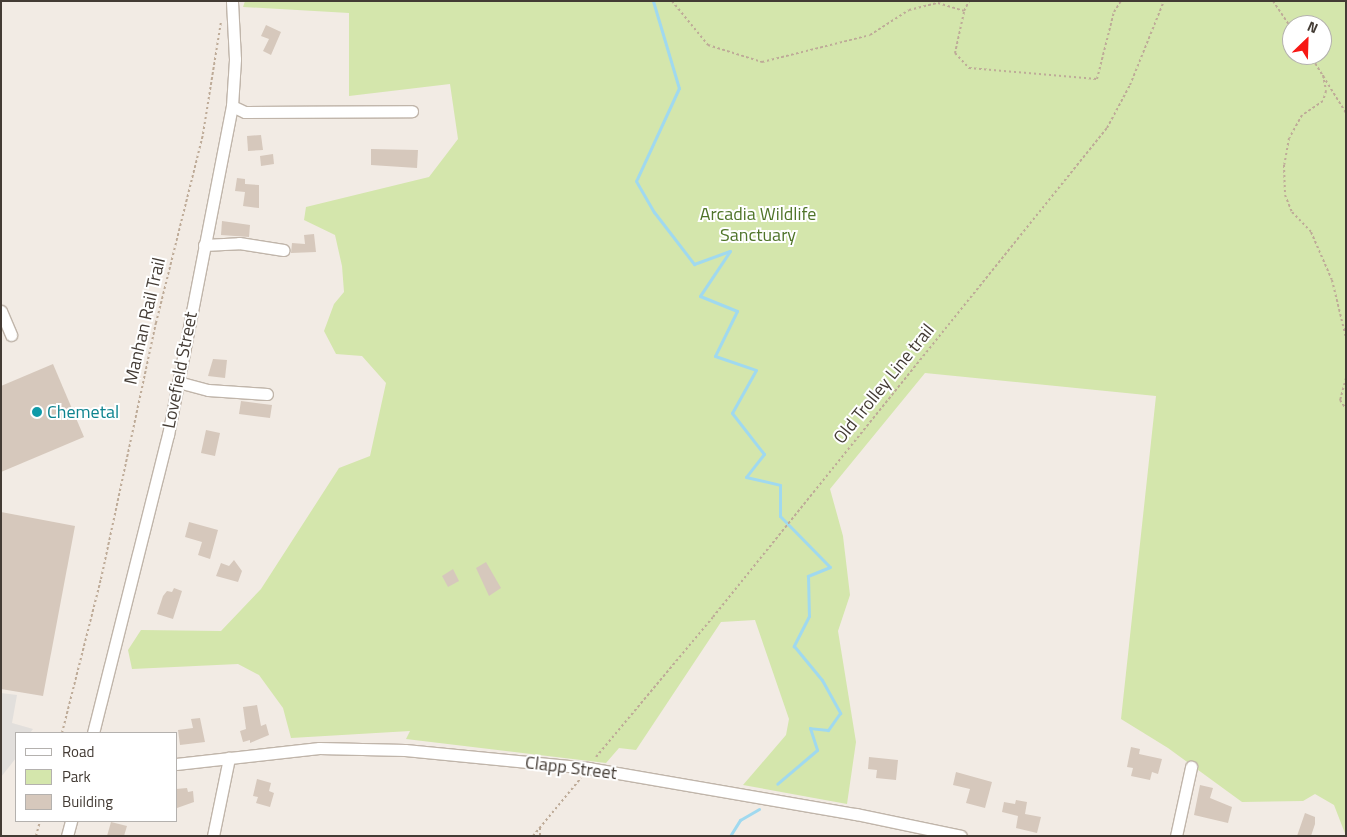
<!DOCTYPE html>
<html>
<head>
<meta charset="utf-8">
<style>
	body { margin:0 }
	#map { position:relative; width:1347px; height:837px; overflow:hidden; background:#f2ebe4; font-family:"Titillium Web",sans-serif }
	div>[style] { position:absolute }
	.green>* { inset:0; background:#d4e6ac }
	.parking>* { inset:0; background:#e2dfdc }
	.stream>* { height:3px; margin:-1.5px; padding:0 1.5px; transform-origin:1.5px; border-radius:1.5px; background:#a0d9ef }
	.building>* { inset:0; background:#d6c8bc }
	.path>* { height:2px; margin-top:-1px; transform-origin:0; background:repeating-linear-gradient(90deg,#beab98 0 2.5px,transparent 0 5px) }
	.roads { filter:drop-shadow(1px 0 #c0b5aa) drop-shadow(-1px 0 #c0b5aa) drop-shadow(0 1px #c0b5aa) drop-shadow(0 -1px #c0b5aa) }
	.minor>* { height:11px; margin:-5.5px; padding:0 5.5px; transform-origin:5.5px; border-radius:5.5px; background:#fff }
	.dots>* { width:14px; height:14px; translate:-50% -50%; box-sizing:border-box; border:2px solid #fff; border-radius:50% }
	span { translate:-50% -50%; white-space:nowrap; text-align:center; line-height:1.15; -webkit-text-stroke:4px #fff; paint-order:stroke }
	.park-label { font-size:18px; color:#4f7429 }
	.street-label { font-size:18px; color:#433b34 }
	.culture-label { font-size:18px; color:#0d838f }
	.left { translate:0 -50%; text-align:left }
	.frame { position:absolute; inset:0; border:2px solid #433b34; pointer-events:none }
	.legend { position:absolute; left:15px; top:732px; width:162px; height:90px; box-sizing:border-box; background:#fff; border:1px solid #b4b1ae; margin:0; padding:6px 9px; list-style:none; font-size:15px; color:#433b34 }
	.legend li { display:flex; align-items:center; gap:10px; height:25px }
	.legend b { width:25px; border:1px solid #b4b1ae }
	.north { position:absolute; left:1282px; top:15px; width:50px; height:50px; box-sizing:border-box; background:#fff; border:1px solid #b4b1ae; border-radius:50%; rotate:24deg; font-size:14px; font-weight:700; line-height:20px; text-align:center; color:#433b34 }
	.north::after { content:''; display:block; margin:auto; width:18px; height:22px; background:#f71815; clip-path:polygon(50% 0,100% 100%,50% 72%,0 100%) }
</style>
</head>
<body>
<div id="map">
	<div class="green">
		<i style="clip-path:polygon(evenodd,245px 1px,1346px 1px,1346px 836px,1334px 805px,1315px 794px,1303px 801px,1242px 802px,1168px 748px,1121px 719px,1156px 396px,925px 373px,830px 489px,843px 536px,850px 595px,838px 631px,856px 742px,847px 804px,743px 785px,786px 735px,789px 719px,755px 620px,721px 622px,636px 750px,619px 748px,606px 763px,406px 739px,410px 731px,291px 738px,283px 708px,259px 675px,238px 664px,132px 669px,128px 650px,141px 630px,221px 631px,261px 589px,339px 468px,370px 456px,386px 383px,362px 356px,336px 354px,324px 331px,334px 304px,344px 292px,342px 266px,335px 235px,304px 220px,306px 207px,429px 177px,458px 139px,450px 84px,349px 96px,349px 13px,243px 7px,245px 1px,1292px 25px,1322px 25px,1322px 55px,1292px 55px,1292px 25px)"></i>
	</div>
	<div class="parking">
		<i style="clip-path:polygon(1px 693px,17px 695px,12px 723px,33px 729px,30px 733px,16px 733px,16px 758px,1px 777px)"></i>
	</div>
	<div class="stream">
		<i style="left:653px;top:1px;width:91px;rotate:73.4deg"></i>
		<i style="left:679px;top:88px;width:102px;rotate:114.8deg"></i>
		<i style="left:636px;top:181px;width:36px;rotate:60deg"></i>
		<i style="left:654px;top:212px;width:66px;rotate:52.4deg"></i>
		<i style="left:694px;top:264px;width:38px;rotate:-20deg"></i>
		<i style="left:730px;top:251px;width:54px;rotate:123.7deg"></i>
		<i style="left:700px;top:296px;width:40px;rotate:22deg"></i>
		<i style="left:737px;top:311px;width:50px;rotate:116.1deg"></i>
		<i style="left:715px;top:356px;width:43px;rotate:18.9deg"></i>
		<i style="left:756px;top:370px;width:49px;rotate:119.2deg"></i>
		<i style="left:732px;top:413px;width:52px;rotate:52deg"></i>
		<i style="left:764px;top:454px;width:29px;rotate:128deg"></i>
		<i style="left:746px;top:477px;width:35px;rotate:13deg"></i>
		<i style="left:780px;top:485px;width:31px;rotate:90deg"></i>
		<i style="left:780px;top:516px;width:71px;rotate:45.6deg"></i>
		<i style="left:830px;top:567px;width:24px;rotate:158deg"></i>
		<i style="left:808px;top:576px;width:40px;rotate:88.6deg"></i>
		<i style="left:809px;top:616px;width:34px;rotate:117deg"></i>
		<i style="left:794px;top:646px;width:44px;rotate:50.5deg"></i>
		<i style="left:822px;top:680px;width:38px;rotate:61deg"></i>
		<i style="left:840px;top:713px;width:21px;rotate:125deg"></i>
		<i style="left:828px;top:730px;width:18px;rotate:-174deg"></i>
		<i style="left:810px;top:728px;width:23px;rotate:72deg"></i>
		<i style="left:817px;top:750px;width:52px;rotate:139.6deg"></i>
		<i style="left:730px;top:836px;width:19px;rotate:-58deg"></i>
		<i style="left:740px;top:820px;width:22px;rotate:-30deg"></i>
	</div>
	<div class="building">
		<i style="clip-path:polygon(266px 25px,281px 32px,271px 55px,263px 51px,269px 39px,261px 36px)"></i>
		<i style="clip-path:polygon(261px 135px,263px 150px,248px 151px,247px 136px)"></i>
		<i style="clip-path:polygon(371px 149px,418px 150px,417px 168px,371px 165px)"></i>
		<i style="clip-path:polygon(273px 154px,274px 164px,261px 166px,260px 156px)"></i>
		<i style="clip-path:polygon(237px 178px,245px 179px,245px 184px,259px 185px,259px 208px,243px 206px,245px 192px,235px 191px)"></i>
		<i style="clip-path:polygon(222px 221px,250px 225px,249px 237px,221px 235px)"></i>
		<i style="clip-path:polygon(314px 234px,316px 252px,291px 253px,292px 243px,305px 244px,304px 235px)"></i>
		<i style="clip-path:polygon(213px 359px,227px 360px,225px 378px,208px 376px)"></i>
		<i style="clip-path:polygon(53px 364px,84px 437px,1px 472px,1px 386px)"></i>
		<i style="clip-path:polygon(241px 401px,272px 405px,270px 418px,239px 414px)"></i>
		<i style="clip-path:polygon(206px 430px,220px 433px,215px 456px,201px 453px)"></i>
		<i style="clip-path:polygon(1px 512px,75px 526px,43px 696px,1px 689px)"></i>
		<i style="clip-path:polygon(189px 522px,218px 530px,210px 559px,198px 555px,202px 542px,185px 537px)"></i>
		<i style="clip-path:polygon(234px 560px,242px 571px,238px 582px,216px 576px,221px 563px,229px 566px)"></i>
		<i style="clip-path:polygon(486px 562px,501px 588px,489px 596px,476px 568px)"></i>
		<i style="clip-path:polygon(453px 569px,459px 581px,448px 587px,442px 576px)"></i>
		<i style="clip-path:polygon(174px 588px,182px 591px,173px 619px,157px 614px,163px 596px,167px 591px,172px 592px)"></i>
		<i style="clip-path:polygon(257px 705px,261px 726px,266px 724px,269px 735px,250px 743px,250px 740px,243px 742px,240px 731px,246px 729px,243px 707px)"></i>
		<i style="clip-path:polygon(200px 718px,205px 742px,180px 745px,178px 730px,193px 728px,191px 719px)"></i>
		<i style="clip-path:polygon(1131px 747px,1140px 749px,1139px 754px,1162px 759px,1158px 774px,1152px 772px,1150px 780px,1131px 776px,1133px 768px,1127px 767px)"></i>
		<i style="clip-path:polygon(869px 757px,898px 760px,896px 780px,876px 778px,877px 770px,868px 769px)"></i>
		<i style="clip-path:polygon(956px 772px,992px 782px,985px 808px,966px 803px,970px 789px,953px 785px)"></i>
		<i style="clip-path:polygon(257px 779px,271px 783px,269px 791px,274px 793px,270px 807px,256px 803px,258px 797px,253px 796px)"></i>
		<i style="clip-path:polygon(1200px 785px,1213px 788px,1210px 798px,1232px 807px,1228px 823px,1194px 815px)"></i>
		<i style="clip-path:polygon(187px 788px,188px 792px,193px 791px,194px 802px,177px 808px,176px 789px)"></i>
		<i style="clip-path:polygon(1016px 800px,1027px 802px,1025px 814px,1041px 817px,1037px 833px,1016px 828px,1018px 816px,1002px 812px,1004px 802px,1015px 804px)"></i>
		<i style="clip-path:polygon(1305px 813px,1315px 817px,1315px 824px,1311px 836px,1297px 836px)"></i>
		<i style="clip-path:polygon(111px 822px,127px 826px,124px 836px,107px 836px)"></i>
	</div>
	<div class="path">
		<i style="left:672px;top:1px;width:57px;rotate:50.7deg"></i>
		<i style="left:708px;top:45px;width:57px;rotate:17.5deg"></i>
		<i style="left:762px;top:62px;width:111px;rotate:-14deg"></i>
		<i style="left:870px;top:35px;width:46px;rotate:-32.7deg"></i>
		<i style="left:909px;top:10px;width:30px;rotate:-14deg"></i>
		<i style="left:938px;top:3px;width:27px;rotate:17deg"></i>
		<i style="left:964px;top:11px;width:11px;rotate:-63deg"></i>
		<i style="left:1273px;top:1px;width:34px;rotate:56deg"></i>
		<i style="left:964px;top:12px;width:42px;rotate:102.4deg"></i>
		<i style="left:955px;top:53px;width:21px;rotate:47deg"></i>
		<i style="left:969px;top:68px;width:128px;rotate:4.9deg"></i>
		<i style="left:1097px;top:79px;width:69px;rotate:-75.8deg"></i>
		<i style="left:1114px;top:12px;width:13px;rotate:-58deg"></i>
		<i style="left:1310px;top:55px;width:68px;rotate:58.2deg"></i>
		<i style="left:1323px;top:75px;width:16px;rotate:79deg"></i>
		<i style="left:1326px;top:91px;width:10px;rotate:107deg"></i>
		<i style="left:1323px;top:101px;width:25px;rotate:146deg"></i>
		<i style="left:1302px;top:115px;width:26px;rotate:119deg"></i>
		<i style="left:1289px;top:138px;width:27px;rotate:100deg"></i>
		<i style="left:1284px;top:165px;width:30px;rotate:88deg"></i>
		<i style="left:1285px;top:195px;width:18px;rotate:68deg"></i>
		<i style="left:1292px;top:212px;width:28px;rotate:46deg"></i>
		<i style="left:1311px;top:232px;width:52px;rotate:66.4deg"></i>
		<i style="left:1332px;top:280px;width:60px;rotate:76.4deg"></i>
		<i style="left:1346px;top:378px;width:23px;rotate:105deg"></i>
		<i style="left:1340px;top:400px;width:11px;rotate:56deg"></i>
		<i style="left:62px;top:733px;width:159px;rotate:-75.8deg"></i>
		<i style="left:101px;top:579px;width:262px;rotate:-77.9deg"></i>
		<i style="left:156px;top:323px;width:195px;rotate:-76deg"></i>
		<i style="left:203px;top:134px;width:113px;rotate:-80.9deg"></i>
		<i style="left:596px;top:757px;width:182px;rotate:-50.1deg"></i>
		<i style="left:713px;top:617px;width:628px;rotate:-51.14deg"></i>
		<i style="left:1107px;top:128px;width:49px;rotate:-61.9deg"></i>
		<i style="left:1130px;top:85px;width:91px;rotate:-68deg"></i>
		<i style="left:540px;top:828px;width:8px;rotate:90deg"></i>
		<i style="left:36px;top:836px;width:16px;rotate:-75deg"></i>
		<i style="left:533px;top:836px;width:75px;rotate:-50.4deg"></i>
	</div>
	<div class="roads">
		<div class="minor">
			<i style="left:232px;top:106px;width:14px;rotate:25deg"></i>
			<i style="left:245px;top:112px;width:167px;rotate:-0.3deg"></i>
			<i style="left:204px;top:245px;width:35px;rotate:-3deg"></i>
			<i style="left:239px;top:243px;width:45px;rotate:9deg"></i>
			<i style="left:1px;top:311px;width:26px;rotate:67deg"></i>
			<i style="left:178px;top:382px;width:31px;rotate:15deg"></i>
			<i style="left:208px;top:390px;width:59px;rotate:3.9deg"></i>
			<i style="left:93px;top:733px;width:307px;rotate:-75.9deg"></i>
			<i style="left:168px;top:435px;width:335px;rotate:-79deg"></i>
			<i style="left:232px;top:106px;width:47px;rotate:-86.3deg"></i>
			<i style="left:235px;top:59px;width:58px;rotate:-93deg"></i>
			<i style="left:176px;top:764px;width:144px;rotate:-6.4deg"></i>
			<i style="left:319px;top:748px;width:86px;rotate:1.3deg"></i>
			<i style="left:405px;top:750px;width:185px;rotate:5.6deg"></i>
			<i style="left:589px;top:768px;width:271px;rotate:9.8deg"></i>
			<i style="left:856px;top:814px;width:107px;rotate:11.8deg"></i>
			<i style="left:67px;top:836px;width:16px;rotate:-75deg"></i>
			<i style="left:213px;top:836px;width:80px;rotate:-78.4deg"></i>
			<i style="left:1176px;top:836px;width:71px;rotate:-77.7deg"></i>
		</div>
	</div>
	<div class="dots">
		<i style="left:37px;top:412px;background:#0f9aa8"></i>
	</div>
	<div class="park-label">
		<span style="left:758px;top:225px">Arcadia Wildlife<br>Sanctuary</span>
	</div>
	<div class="street-label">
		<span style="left:145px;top:321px;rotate:-77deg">Manhan Rail Trail</span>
		<span style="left:180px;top:370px;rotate:-79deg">Lovefield Street</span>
		<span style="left:884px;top:384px;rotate:-51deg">Old Trolley Line trail</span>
		<span style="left:571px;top:768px;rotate:7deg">Clapp Street</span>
	</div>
	<div class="culture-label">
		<span class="left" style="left:47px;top:412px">Chemetal</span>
	</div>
	<div class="frame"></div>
	<ul class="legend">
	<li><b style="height:6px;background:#fff"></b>Road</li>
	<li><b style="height:14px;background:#d4e6ac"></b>Park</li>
	<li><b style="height:14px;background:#d6c8bc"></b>Building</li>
	</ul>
	<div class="north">N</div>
</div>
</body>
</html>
